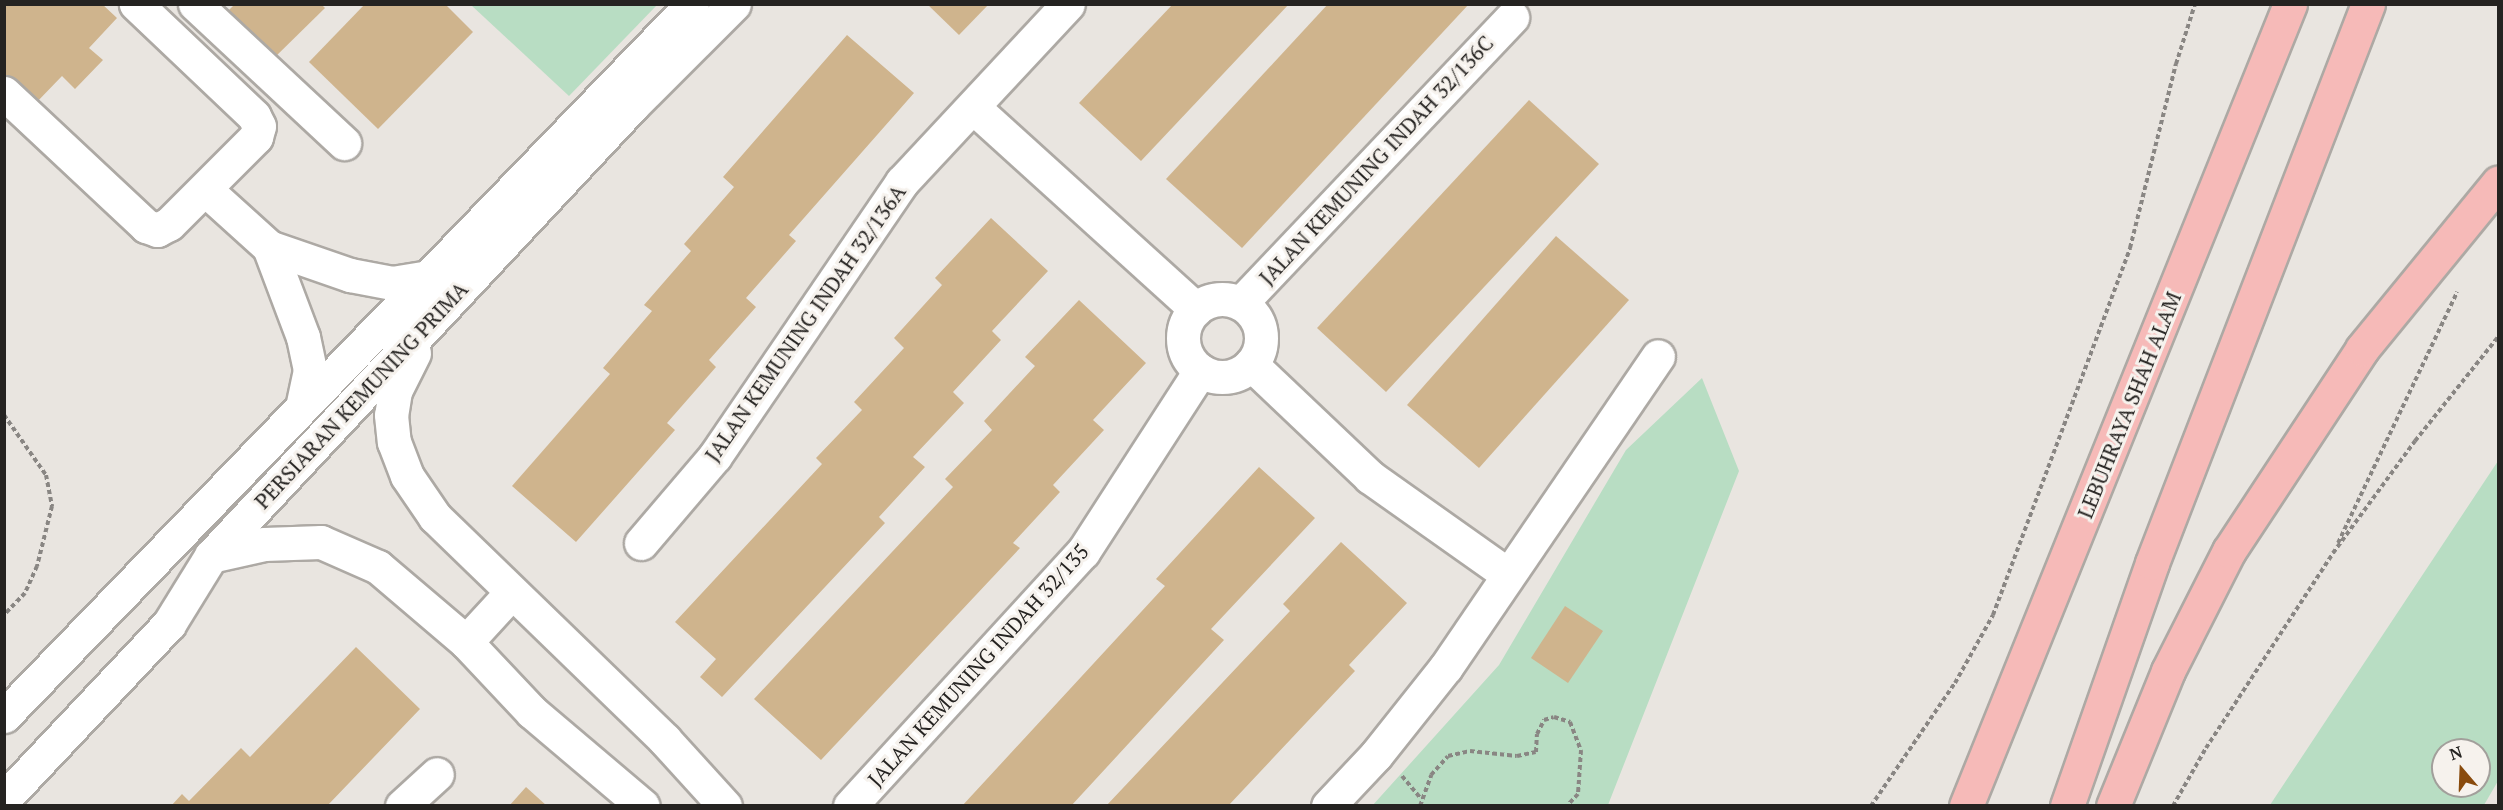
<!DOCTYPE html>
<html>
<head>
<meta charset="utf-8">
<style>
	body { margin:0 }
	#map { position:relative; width:2503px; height:810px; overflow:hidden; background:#e9e5e0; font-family:"PT Serif",serif }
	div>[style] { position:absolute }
	.green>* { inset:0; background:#b8ddc3 }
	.building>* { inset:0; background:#cfb48d }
	.path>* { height:4px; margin-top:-2px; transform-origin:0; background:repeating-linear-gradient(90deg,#898683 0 4.5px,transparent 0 7.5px) }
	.roads { filter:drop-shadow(2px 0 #ada9a4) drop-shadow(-2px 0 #ada9a4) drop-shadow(0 2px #ada9a4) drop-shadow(0 -2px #ada9a4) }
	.minor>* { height:33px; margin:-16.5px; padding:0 16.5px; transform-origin:16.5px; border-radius:16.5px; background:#fff }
	.minor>.ring { margin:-16.5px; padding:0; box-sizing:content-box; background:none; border:33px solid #fff; border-radius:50% }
	.highway>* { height:33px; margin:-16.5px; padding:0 16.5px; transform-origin:16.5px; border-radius:16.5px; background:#f6bab8 }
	span { translate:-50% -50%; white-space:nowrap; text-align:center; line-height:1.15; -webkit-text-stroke:6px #f6f2ed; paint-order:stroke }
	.street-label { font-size:21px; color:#252321 }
	.frame { position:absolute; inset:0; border:6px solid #252321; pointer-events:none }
	.north { position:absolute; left:2431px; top:738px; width:60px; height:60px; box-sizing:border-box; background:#f6f2ed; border:2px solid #a29f9b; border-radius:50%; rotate:341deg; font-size:16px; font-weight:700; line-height:24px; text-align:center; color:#252321 }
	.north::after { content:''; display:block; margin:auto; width:21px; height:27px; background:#894b0d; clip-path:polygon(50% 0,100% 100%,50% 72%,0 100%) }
</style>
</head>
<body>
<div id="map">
	<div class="green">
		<i style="clip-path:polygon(471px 5px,657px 5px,569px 96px)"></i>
		<i style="clip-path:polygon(1702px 378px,1739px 471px,1608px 805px,1372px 806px,1499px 665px,1626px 450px)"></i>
		<i style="clip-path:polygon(evenodd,2498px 461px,2498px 781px,2484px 805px,2270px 805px,2498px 461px,2443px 750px,2479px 750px,2479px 786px,2443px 786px,2443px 750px)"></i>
	</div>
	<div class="building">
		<i style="clip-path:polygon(5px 4px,102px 4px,117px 18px,89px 48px,103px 60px,75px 89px,62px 76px,34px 105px,5px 77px)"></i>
		<i style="clip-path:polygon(235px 4px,321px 4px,325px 8px,271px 61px,225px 14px)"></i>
		<i style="clip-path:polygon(365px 4px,445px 4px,473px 32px,378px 129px,309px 62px)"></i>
		<i style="clip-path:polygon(927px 4px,989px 4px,959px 35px)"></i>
		<i style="clip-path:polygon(1173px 4px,1289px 4px,1141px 161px,1079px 103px)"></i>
		<i style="clip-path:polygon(1328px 4px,1469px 4px,1242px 248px,1166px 179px)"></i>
		<i style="clip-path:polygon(847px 35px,914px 93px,789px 235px,796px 241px,746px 298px,756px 307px,709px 360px,716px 367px,667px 423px,675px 430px,576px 542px,512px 486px,610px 374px,603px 368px,652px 311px,644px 305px,691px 251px,684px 244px,734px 187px,723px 177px)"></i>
		<i style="clip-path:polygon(1529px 100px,1599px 164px,1386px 392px,1317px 328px)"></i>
		<i style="clip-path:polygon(991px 218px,1048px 271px,992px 331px,1001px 340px,953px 392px,964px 403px,913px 457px,925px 467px,879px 517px,885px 523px,722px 697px,700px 677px,716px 659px,675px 622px,822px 464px,816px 458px,862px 410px,854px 402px,904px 348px,894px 338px,942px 285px,935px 278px)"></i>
		<i style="clip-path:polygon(1556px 236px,1629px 300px,1479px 468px,1407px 405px)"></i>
		<i style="clip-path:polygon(1079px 300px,1146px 363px,1093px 420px,1104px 430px,1053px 485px,1060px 492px,1013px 543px,1020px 548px,821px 760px,754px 699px,953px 487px,945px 479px,992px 430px,984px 421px,1035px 366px,1025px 357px)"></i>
		<i style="clip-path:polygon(1259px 467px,1315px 518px,1211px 629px,1224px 640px,1071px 806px,962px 806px,1165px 586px,1156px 579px)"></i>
		<i style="clip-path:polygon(1341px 542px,1407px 603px,1349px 665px,1355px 671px,1228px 806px,1106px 806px,1290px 611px,1283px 604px)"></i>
		<i style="clip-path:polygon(1565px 606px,1603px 631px,1568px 683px,1531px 658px)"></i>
		<i style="clip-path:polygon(356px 647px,420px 709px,327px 806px,171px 806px,182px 794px,189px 801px,241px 748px,250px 757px)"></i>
		<i style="clip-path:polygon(526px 787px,547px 806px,509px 806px)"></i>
	</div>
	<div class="path">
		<i style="left:4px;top:415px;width:73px;rotate:55deg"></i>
		<i style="left:46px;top:475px;width:32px;rotate:79deg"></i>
		<i style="left:52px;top:506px;width:62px;rotate:104deg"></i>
		<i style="left:37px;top:566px;width:30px;rotate:114deg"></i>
		<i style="left:25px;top:593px;width:30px;rotate:134deg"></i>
		<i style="left:2338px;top:543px;width:278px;rotate:-64.6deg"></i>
		<i style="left:1402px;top:776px;width:30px;rotate:50deg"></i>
		<i style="left:1420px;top:806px;width:33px;rotate:-70deg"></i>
		<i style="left:1431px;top:775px;width:25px;rotate:-48deg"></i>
		<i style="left:1448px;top:756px;width:23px;rotate:-13deg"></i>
		<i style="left:1470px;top:751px;width:47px;rotate:6.1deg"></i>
		<i style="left:1517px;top:756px;width:19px;rotate:-12deg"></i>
		<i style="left:1536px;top:752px;width:18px;rotate:-87deg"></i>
		<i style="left:1537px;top:734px;width:16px;rotate:-63deg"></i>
		<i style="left:1544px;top:720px;width:10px;rotate:-17deg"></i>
		<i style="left:1554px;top:717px;width:17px;rotate:17deg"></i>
		<i style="left:1570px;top:722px;width:30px;rotate:69deg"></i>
		<i style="left:1581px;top:750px;width:44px;rotate:93.9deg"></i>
		<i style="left:1578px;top:794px;width:16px;rotate:133deg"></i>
		<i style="left:1871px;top:806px;width:149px;rotate:-55.7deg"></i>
		<i style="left:1955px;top:683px;width:78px;rotate:-60.8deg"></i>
		<i style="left:1993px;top:615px;width:392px;rotate:-69.5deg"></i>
		<i style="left:2130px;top:248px;width:190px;rotate:-76deg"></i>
		<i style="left:2176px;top:64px;width:63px;rotate:-72.4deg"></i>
		<i style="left:2173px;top:806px;width:67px;rotate:-60.4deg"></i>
		<i style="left:2206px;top:748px;width:233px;rotate:-56.9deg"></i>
		<i style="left:2333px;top:553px;width:139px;rotate:-53.8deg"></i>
		<i style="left:2415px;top:441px;width:133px;rotate:-51.4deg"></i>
	</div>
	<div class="roads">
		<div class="minor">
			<i style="left:195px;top:4px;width:204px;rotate:43deg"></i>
			<i style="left:4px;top:93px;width:195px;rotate:43.1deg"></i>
			<i style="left:146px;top:226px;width:12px;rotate:20deg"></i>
			<i style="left:157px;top:230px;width:13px;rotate:-27deg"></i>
			<i style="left:169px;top:224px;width:123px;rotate:-45deg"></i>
			<i style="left:256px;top:137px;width:11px;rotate:-75deg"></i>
			<i style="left:259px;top:126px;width:11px;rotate:-117deg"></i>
			<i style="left:254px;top:116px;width:163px;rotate:-136.5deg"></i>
			<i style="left:973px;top:107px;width:301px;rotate:42.2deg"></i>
			<i style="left:206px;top:190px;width:85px;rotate:42.1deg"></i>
			<i style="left:269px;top:247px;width:86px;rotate:19.1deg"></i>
			<i style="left:350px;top:275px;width:43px;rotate:10.8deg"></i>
			<i style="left:392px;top:283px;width:31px;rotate:-9deg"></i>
			<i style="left:269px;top:247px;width:96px;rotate:69.3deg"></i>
			<i style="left:303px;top:337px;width:34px;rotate:78deg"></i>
			<i style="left:310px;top:370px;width:35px;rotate:102deg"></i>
			<i class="ring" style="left:1183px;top:299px;width:45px;height:45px"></i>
			<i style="left:1241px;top:303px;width:394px;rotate:-46.5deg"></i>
			<i style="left:414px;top:353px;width:42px;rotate:116.6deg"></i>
			<i style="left:395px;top:391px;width:24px;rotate:99deg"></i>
			<i style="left:391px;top:415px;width:27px;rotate:84deg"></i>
			<i style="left:394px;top:442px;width:36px;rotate:69deg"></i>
			<i style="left:407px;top:476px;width:50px;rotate:55.7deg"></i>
			<i style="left:435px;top:517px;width:320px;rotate:44.1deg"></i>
			<i style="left:665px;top:740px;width:89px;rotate:47.7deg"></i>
			<i style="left:1251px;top:364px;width:164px;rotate:43.5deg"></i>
			<i style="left:1370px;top:477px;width:168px;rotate:35.3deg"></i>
			<i style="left:641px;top:543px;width:114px;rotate:-49.6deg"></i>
			<i style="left:715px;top:456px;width:332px;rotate:-55.7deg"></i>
			<i style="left:902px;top:182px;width:243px;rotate:-47deg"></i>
			<i style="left:211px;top:556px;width:54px;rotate:-12.8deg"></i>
			<i style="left:264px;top:544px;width:57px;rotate:-2deg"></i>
			<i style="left:321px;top:542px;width:62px;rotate:23.7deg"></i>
			<i style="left:378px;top:567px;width:116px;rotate:40.4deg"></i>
			<i style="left:466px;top:642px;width:96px;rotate:46.7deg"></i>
			<i style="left:532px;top:712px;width:145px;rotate:40.3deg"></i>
			<i style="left:466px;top:642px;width:67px;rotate:-47.4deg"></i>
			<i style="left:4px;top:716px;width:990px;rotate:-45.98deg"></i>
			<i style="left:4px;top:799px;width:241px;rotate:-46.7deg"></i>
			<i style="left:169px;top:624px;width:80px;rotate:-58.3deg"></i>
			<i style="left:211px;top:556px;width:616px;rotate:-46.91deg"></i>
			<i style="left:632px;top:106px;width:144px;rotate:-45deg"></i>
			<i style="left:402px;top:806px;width:47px;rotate:-42.4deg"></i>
			<i style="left:850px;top:806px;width:345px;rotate:-47.5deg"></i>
			<i style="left:1083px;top:552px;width:216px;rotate:-57.1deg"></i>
			<i style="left:1328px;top:806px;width:70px;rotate:-46.7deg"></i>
			<i style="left:1376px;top:755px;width:112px;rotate:-51.5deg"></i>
			<i style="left:1446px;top:667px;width:376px;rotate:-55.7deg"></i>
		</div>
		<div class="highway">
			<i style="left:1966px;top:806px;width:865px;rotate:-68deg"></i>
			<i style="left:2067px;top:806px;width:257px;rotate:-70.7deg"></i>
			<i style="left:2152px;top:563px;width:599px;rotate:-68.87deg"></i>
			<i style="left:2113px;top:806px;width:146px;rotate:-67.8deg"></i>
			<i style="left:2168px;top:671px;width:135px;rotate:-63.1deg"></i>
			<i style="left:2229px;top:551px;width:242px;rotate:-56.6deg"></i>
			<i style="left:2362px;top:349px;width:215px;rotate:-50.7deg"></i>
		</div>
	</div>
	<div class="street-label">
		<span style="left:1376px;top:160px;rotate:-47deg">JALAN KEMUNING INDAH 32/136C</span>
		<span style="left:805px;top:323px;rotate:-55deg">JALAN KEMUNING INDAH 32/136A</span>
		<span style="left:361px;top:395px;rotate:-47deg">PERSIARAN KEMUNING PRIMA</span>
		<span style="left:2129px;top:405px;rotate:-68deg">LEBUHRAYA SHAH ALAM</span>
		<span style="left:978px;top:665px;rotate:-48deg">JALAN KEMUNING INDAH 32/135</span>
	</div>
	<div class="frame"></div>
	<div class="north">N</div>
</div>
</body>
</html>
